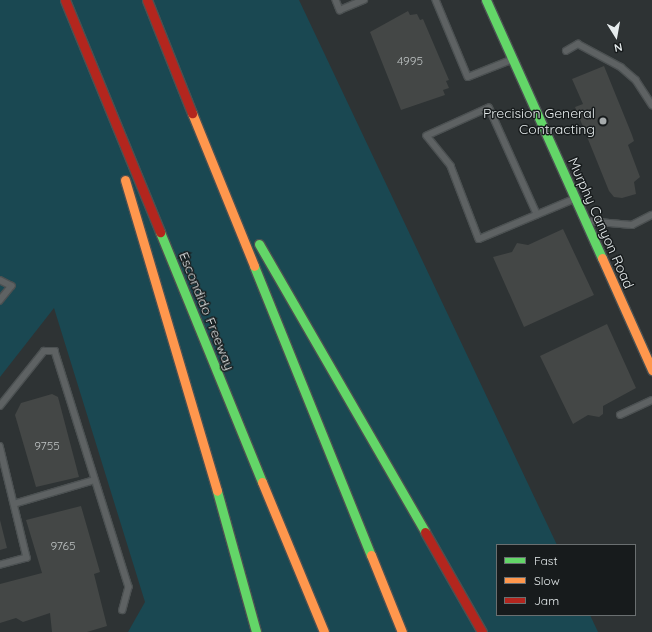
<!DOCTYPE html>
<html>
<head>
<meta charset="utf-8">
<style>
	body { margin:0 }
	#map { position:relative; width:652px; height:632px; overflow:hidden; background:#2e3334; font-family:Quicksand,sans-serif }
	div>[style] { position:absolute }
	.green>* { inset:0; background:#1a4852 }
	.building>* { inset:0; background:#444746 }
	.roads { filter:drop-shadow(1px 0 #4c5152) drop-shadow(-1px 0 #4c5152) drop-shadow(0 1px #4c5152) drop-shadow(0 -1px #4c5152) }
	.lane>* { height:5.5px; margin:-2.75px; padding:0 2.75px; transform-origin:2.75px; border-radius:2.75px; background:#5e6263 }
	.fast>* { height:9px; margin:-4.5px; padding:0 4.5px; transform-origin:4.5px; border-radius:4.5px; background:#63d668 }
	.slow>* { height:9px; margin:-4.5px; padding:0 4.5px; transform-origin:4.5px; border-radius:4.5px; background:#ff974d }
	.jam>* { height:9px; margin:-4.5px; padding:0 4.5px; transform-origin:4.5px; border-radius:4.5px; background:#b3261e }
	.dots>* { width:11px; height:11px; translate:-50% -50%; box-sizing:border-box; border:2px solid #171b1c; border-radius:50% }
	span { translate:-50% -50%; white-space:nowrap; text-align:center; line-height:1.15; -webkit-text-stroke:3px #171b1c; paint-order:stroke }
	.number-label { font-size:12px; color:#bec3c3 }
	.number-label span { -webkit-text-stroke-width:0 }
	.poi-label { font-size:14px; color:#e6eced }
	.right { translate:-100% -50%; text-align:right }
	.street-label { font-size:14px; color:#e6eced }
	.legend { position:absolute; left:496px; top:544px; width:140px; height:72px; box-sizing:border-box; background:#171b1c; border:1px solid #6a6f70; margin:0; padding:5px 7px; list-style:none; font-size:12px; color:#e6eced }
	.legend li { display:flex; align-items:center; gap:8px; height:20px }
	.legend b { width:20px; border:1px solid #6a6f70 }
	.north { position:absolute; left:596px; top:16px; width:40px; height:40px; -webkit-text-stroke:3px #171b1c; paint-order:stroke; rotate:169deg; font-size:11px; font-weight:700; line-height:16px; text-align:center; color:#e6eced }
	.north::after { content:''; display:block; margin:auto; width:14px; height:18px; background:#e6eced; clip-path:polygon(50% 0,100% 100%,50% 72%,0 100%) }
</style>
</head>
<body>
<div id="map">
	<div class="green">
		<i style="clip-path:polygon(0 0,299px 0,557px 545px,497px 545px,497px 615px,590px 615px,598px 632px,128px 632px,145px 602px,54px 308px,0 377px)"></i>
	</div>
	<div class="building">
		<i style="clip-path:polygon(408px 11px,410px 15px,417px 14px,420px 20px,423px 19px,449px 80px,446px 81px,449px 88px,443px 90px,445px 95px,401px 110px,370px 32px)"></i>
		<i style="clip-path:polygon(604px 66px,632px 135px,634px 141px,628px 145px,640px 177px,634px 182px,636px 194px,622px 198px,614px 197px,609px 191px,575px 107px,583px 104px,572px 79px)"></i>
		<i style="clip-path:polygon(563px 229px,594px 295px,524px 327px,493px 257px,512px 252px,517px 243px,528px 245px)"></i>
		<i style="clip-path:polygon(607px 324px,636px 388px,603px 406px,603px 414px,599px 417px,588px 415px,573px 424px,540px 356px)"></i>
		<i style="clip-path:polygon(52px 394px,58px 397px,79px 477px,36px 487px,15px 415px,21px 403px)"></i>
		<i style="clip-path:polygon(81px 506px,100px 572px,94px 574px,107px 626px,87px 632px,52px 632px,50px 613px,23px 622px,16px 618px,0 623px,0 584px,42px 573px,26px 520px)"></i>
		<i style="clip-path:polygon(0 520px,7px 548px,0 550px)"></i>
	</div>
	<div class="roads">
		<div class="lane">
			<i style="left:336px;top:0;width:11px;rotate:68deg"></i>
			<i style="left:340px;top:10px;width:26px;rotate:-23deg"></i>
			<i style="left:436px;top:0;width:83px;rotate:67.4deg"></i>
			<i style="left:468px;top:77px;width:46px;rotate:-21.6deg"></i>
			<i style="left:566px;top:51px;width:14px;rotate:-30deg"></i>
			<i style="left:578px;top:44px;width:49px;rotate:28.1deg"></i>
			<i style="left:621px;top:67px;width:20px;rotate:41deg"></i>
			<i style="left:636px;top:80px;width:30px;rotate:57deg"></i>
			<i style="left:537px;top:215px;width:117px;rotate:-114.2deg"></i>
			<i style="left:489px;top:108px;width:68px;rotate:155.7deg"></i>
			<i style="left:427px;top:136px;width:38px;rotate:51deg"></i>
			<i style="left:451px;top:166px;width:78px;rotate:69deg"></i>
			<i style="left:479px;top:239px;width:103px;rotate:-22.8deg"></i>
			<i style="left:587px;top:221px;width:45px;rotate:5.1deg"></i>
			<i style="left:632px;top:225px;width:22px;rotate:-27deg"></i>
			<i style="left:0;top:280px;width:13px;rotate:27deg"></i>
			<i style="left:12px;top:286px;width:19px;rotate:129deg"></i>
			<i style="left:0;top:406px;width:70px;rotate:-51.3deg"></i>
			<i style="left:44px;top:351px;width:11px"></i>
			<i style="left:55px;top:351px;width:247px;rotate:72.6deg"></i>
			<i style="left:129px;top:587px;width:24px;rotate:105deg"></i>
			<i style="left:620px;top:415px;width:35px;rotate:-25deg"></i>
			<i style="left:0;top:446px;width:115px;rotate:76.4deg"></i>
			<i style="left:27px;top:558px;width:28px;rotate:165deg"></i>
			<i style="left:14px;top:504px;width:84px;rotate:-16.5deg"></i>
		</div>
		<div class="fast">
			<i style="left:486px;top:0;width:283px;rotate:65.8deg"></i>
			<i style="left:160px;top:232px;width:270px;rotate:67.8deg"></i>
			<i style="left:259px;top:244px;width:332px;rotate:60deg"></i>
			<i style="left:254px;top:266px;width:312px;rotate:68deg"></i>
			<i style="left:217px;top:491px;width:146px;rotate:74.5deg"></i>
		</div>
		<div class="slow">
			<i style="left:192px;top:113px;width:165px;rotate:67.9deg"></i>
			<i style="left:125px;top:180px;width:324px;rotate:73.5deg"></i>
			<i style="left:602px;top:258px;width:123px;rotate:65.9deg"></i>
			<i style="left:262px;top:482px;width:162px;rotate:67.5deg"></i>
			<i style="left:371px;top:555px;width:83px;rotate:68.1deg"></i>
		</div>
		<div class="jam">
			<i style="left:65px;top:0;width:251px;rotate:67.7deg"></i>
			<i style="left:147px;top:0;width:122px;rotate:68.3deg"></i>
			<i style="left:425px;top:532px;width:115px;rotate:60.3deg"></i>
		</div>
	</div>
	<div class="dots">
		<i style="left:603px;top:121px;background:#a6abac"></i>
	</div>
	<div class="number-label">
		<span style="left:410px;top:61px">4995</span>
		<span style="left:47px;top:446px">9755</span>
		<span style="left:63px;top:546px">9765</span>
	</div>
	<div class="poi-label">
		<span class="right" style="left:595px;top:121px">Precision General<br>Contracting</span>
	</div>
	<div class="street-label">
		<span style="left:601px;top:223px;rotate:66deg">Murphy Canyon Road</span>
		<span style="left:207px;top:311px;rotate:68deg">Escondido Freeway</span>
	</div>
	<ul class="legend">
	<li><b style="height:5px;background:#63d668"></b>Fast</li>
	<li><b style="height:5px;background:#ff974d"></b>Slow</li>
	<li><b style="height:5px;background:#b3261e"></b>Jam</li>
	</ul>
	<div class="north">N</div>
</div>
</body>
</html>
